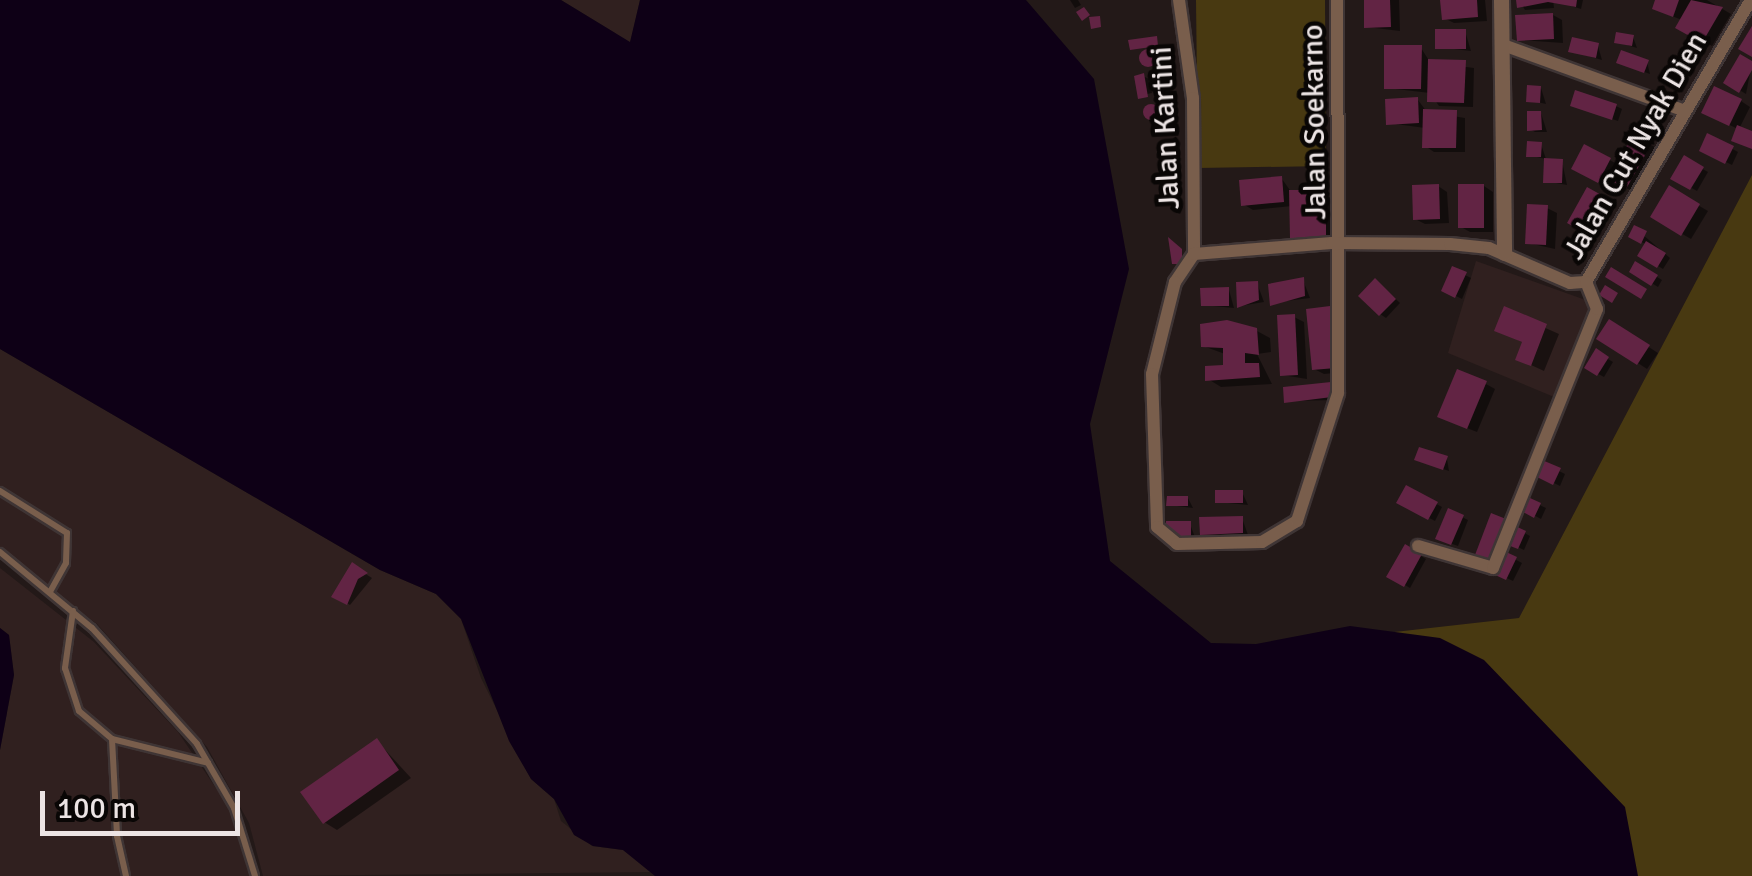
<!DOCTYPE html>
<html>
<head>
<meta charset="utf-8">
<style>
	body { margin:0 }
	#map { position:relative; width:1752px; height:876px; overflow:hidden; background:#231918; font-family:Signika,sans-serif }
	div>[style] { position:absolute }
	.built>* { inset:0; background:#30201f }
	.green>* { inset:0; background:#483911 }
	.water>* { inset:0; background:#0e0016 }
	.shadow>* { inset:0; background:#0007 }
	.building>* { inset:0; background:#622444 }
	.round { border-radius:50% }
	.roads { filter:drop-shadow(2px 0 #3f3535) drop-shadow(-2px 0 #3f3535) drop-shadow(0 2px #3f3535) drop-shadow(0 -2px #3f3535) }
	.service>* { height:6px; margin:-3px; padding:0 3px; transform-origin:3px; border-radius:3px; background:#795e4c }
	.minor>* { height:12px; margin:-6px; padding:0 6px; transform-origin:6px; border-radius:6px; background:#795e4c }
	.tertiary>* { height:15px; margin:-7.5px; padding:0 7.5px; transform-origin:7.5px; border-radius:7.5px; background:#795e4c }
	span { translate:-50% -50%; white-space:nowrap; text-align:center; line-height:1.15; -webkit-text-stroke:9px #090605; paint-order:stroke }
	.street-label { font-size:30px; color:#ece4e4 }
	.scale { position:absolute; left:40px; top:791px; width:200px; height:45px; box-sizing:border-box; border:5px solid #ece4e4; border-top:0; padding-left:12px; font-size:30px; line-height:35px; white-space:nowrap; color:#ece4e4; -webkit-text-stroke:8px #090605; paint-order:stroke }
</style>
</head>
<body>
<div id="map">
	<div class="built">
		<i style="clip-path:polygon(561px 0,640px 0,629px 49px,615px 33px)"></i>
		<i style="clip-path:polygon(1476px 261px,1594px 303px,1559px 399px,1448px 353px)"></i>
		<i style="clip-path:polygon(0 349px,380px 570px,436px 594px,461px 619px,481px 678px,531px 779px,554px 799px,561px 821px,592px 846px,623px 850px,654px 872px,263px 876px,249px 823px,207px 747px,97px 624px,0 552px)"></i>
		<i style="clip-path:polygon(0 568px,94px 642px,178px 732px,228px 806px,254px 876px,0 876px,0 750px,14px 675px,9px 635px,0 628px)"></i>
	</div>
	<div class="green">
		<i style="clip-path:polygon(1196px 0,1325px 0,1326px 166px,1198px 168px)"></i>
		<i style="clip-path:polygon(1752px 175px,1752px 876px,1638px 876px,1189px 655px,1519px 618px)"></i>
	</div>
	<div class="water">
		<i style="clip-path:polygon(0 0,561px 0,630px 42px,640px 0,1026px 0,1094px 79px,1129px 269px,1090px 424px,1110px 561px,1211px 643px,1256px 644px,1350px 626px,1440px 638px,1484px 660px,1625px 807px,1638px 876px,655px 876px,623px 850px,593px 846px,574px 835px,554px 799px,531px 779px,509px 741px,461px 619px,436px 594px,380px 570px,0 349px)"></i>
		<i style="clip-path:polygon(0 628px,9px 635px,14px 675px,0 750px)"></i>
	</div>
	<div class="shadow">
		<i style="clip-path:polygon(1070px 0,1078px 0,1081px 5px,1075px 8px)"></i>
		<i style="clip-path:polygon(1366px 0,1399px 0,1400px 31px,1367px 27px)"></i>
		<i style="clip-path:polygon(1443px 0,1485px 0,1487px 21px,1454px 23px,1444px 18px)"></i>
		<i style="clip-path:polygon(1519px 0,1553px 0,1554px 8px,1525px 10px)"></i>
		<i style="clip-path:polygon(1553px 0,1583px 0,1581px 9px)"></i>
		<i style="clip-path:polygon(1658px 0,1707px 0,1731px 14px,1712px 46px,1679px 27px,1682px 20px,1664px 13px)"></i>
		<i style="clip-path:polygon(1553px 15px,1562px 20px,1563px 43px,1519px 40px)"></i>
		<i style="clip-path:polygon(1465px 31px,1471px 51px,1437px 47px)"></i>
		<i style="clip-path:polygon(1633px 37px,1637px 48px,1617px 42px)"></i>
		<i style="clip-path:polygon(1598px 46px,1602px 60px,1571px 51px)"></i>
		<i style="clip-path:polygon(1421px 48px,1430px 62px,1474px 68px,1473px 107px,1439px 106px,1430px 93px,1387px 88px)"></i>
		<i style="clip-path:polygon(1153px 53px,1164px 64px,1141px 63px,1140px 55px)"></i>
		<i style="clip-path:polygon(1647px 62px,1650px 74px,1625px 65px)"></i>
		<i style="clip-path:polygon(1752px 63px,1746px 94px,1726px 82px)"></i>
		<i style="clip-path:polygon(1143px 76px,1149px 79px,1152px 93px,1142px 95px)"></i>
		<i style="clip-path:polygon(1541px 88px,1546px 104px,1528px 100px)"></i>
		<i style="clip-path:polygon(1418px 100px,1427px 112px,1465px 118px,1465px 152px,1434px 152px,1425px 146px,1425px 128px,1388px 123px)"></i>
		<i style="clip-path:polygon(1741px 101px,1750px 107px,1739px 129px,1752px 134px,1752px 148px,1738px 129px,1713px 117px)"></i>
		<i style="clip-path:polygon(1147px 106px,1159px 115px,1151px 122px,1149px 121px)"></i>
		<i style="clip-path:polygon(1616px 106px,1622px 109px,1618px 121px,1579px 108px)"></i>
		<i style="clip-path:polygon(1541px 113px,1547px 132px,1535px 132px,1530px 129px)"></i>
		<i style="clip-path:polygon(1635px 136px,1660px 150px,1636px 192px,1574px 168px,1585px 147px,1619px 165px)"></i>
		<i style="clip-path:polygon(1709px 136px,1738px 152px,1732px 165px,1702px 150px)"></i>
		<i style="clip-path:polygon(1541px 144px,1546px 159px,1528px 155px)"></i>
		<i style="clip-path:polygon(1685px 159px,1708px 172px,1697px 191px,1674px 178px)"></i>
		<i style="clip-path:polygon(1562px 161px,1567px 185px,1545px 181px)"></i>
		<i style="clip-path:polygon(1282px 179px,1292px 193px,1335px 198px,1335px 242px,1292px 237px,1292px 206px,1253px 210px,1243px 204px)"></i>
		<i style="clip-path:polygon(1438px 186px,1447px 192px,1449px 223px,1425px 224px,1415px 219px)"></i>
		<i style="clip-path:polygon(1484px 186px,1493px 192px,1493px 232px,1470px 232px,1461px 227px)"></i>
		<i style="clip-path:polygon(1670px 189px,1708px 211px,1691px 239px,1653px 217px)"></i>
		<i style="clip-path:polygon(1588px 191px,1613px 205px,1596px 236px,1571px 222px)"></i>
		<i style="clip-path:polygon(1547px 208px,1557px 213px,1555px 249px,1528px 243px)"></i>
		<i style="clip-path:polygon(1635px 228px,1670px 258px,1663px 269px,1640px 255px,1647px 245px,1631px 236px)"></i>
		<i style="clip-path:polygon(1636px 264px,1662px 280px,1658px 287px,1632px 271px)"></i>
		<i style="clip-path:polygon(1453px 269px,1471px 278px,1462px 299px,1444px 290px)"></i>
		<i style="clip-path:polygon(1303px 280px,1310px 298px,1278px 302px,1271px 286px)"></i>
		<i style="clip-path:polygon(1257px 283px,1264px 302px,1240px 306px)"></i>
		<i style="clip-path:polygon(1381px 285px,1400px 303px,1386px 318px,1380px 314px)"></i>
		<i style="clip-path:polygon(1229px 290px,1234px 308px,1203px 305px)"></i>
		<i style="clip-path:polygon(1329px 308px,1339px 314px,1344px 372px,1324px 374px,1314px 369px)"></i>
		<i style="clip-path:polygon(1505px 310px,1559px 334px,1544px 371px,1518px 359px,1524px 343px,1497px 330px)"></i>
		<i style="clip-path:polygon(1294px 317px,1304px 322px,1307px 379px,1282px 375px)"></i>
		<i style="clip-path:polygon(1610px 322px,1658px 353px,1647px 369px,1600px 338px)"></i>
		<i style="clip-path:polygon(1257px 331px,1270px 338px,1271px 352px,1257px 354px,1272px 384px,1221px 387px,1208px 379px,1226px 367px,1225px 354px,1203px 346px)"></i>
		<i style="clip-path:polygon(1596px 352px,1613px 362px,1604px 377px,1587px 368px)"></i>
		<i style="clip-path:polygon(1486px 384px,1495px 389px,1477px 432px,1449px 421px)"></i>
		<i style="clip-path:polygon(1330px 385px,1337px 400px,1287px 401px)"></i>
		<i style="clip-path:polygon(1447px 459px,1449px 471px,1423px 462px)"></i>
		<i style="clip-path:polygon(1543px 463px,1565px 474px,1560px 486px,1538px 475px)"></i>
		<i style="clip-path:polygon(1407px 488px,1442px 507px,1435px 521px,1399px 502px)"></i>
		<i style="clip-path:polygon(1242px 492px,1248px 505px,1218px 502px)"></i>
		<i style="clip-path:polygon(1188px 498px,1193px 508px,1169px 505px)"></i>
		<i style="clip-path:polygon(1531px 501px,1546px 508px,1541px 519px,1526px 511px)"></i>
		<i style="clip-path:polygon(1493px 516px,1530px 536px,1524px 550px,1505px 541px,1496px 562px,1478px 554px)"></i>
		<i style="clip-path:polygon(1462px 517px,1468px 520px,1458px 546px,1444px 541px)"></i>
		<i style="clip-path:polygon(1242px 518px,1248px 535px,1202px 534px)"></i>
		<i style="clip-path:polygon(1190px 524px,1196px 540px,1174px 539px)"></i>
		<i style="clip-path:polygon(1406px 547px,1426px 559px,1410px 588px,1390px 576px)"></i>
		<i style="clip-path:polygon(1505px 554px,1522px 563px,1513px 581px,1496px 573px)"></i>
		<i style="clip-path:polygon(353px 566px,372px 578px,350px 605px,335px 596px)"></i>
		<i style="clip-path:polygon(377px 741px,411px 778px,337px 830px,324px 822px)"></i>
	</div>
	<div class="building">
		<i style="clip-path:polygon(1364px 0,1390px 0,1391px 27px,1364px 28px)"></i>
		<i style="clip-path:polygon(1440px 0,1477px 0,1478px 17px,1442px 20px)"></i>
		<i style="clip-path:polygon(1516px 0,1577px 0,1576px 7px,1548px 2px,1517px 8px)"></i>
		<i style="clip-path:polygon(1655px 0,1679px 0,1673px 17px,1652px 9px)"></i>
		<i style="clip-path:polygon(1691px 0,1723px 7px,1702px 43px,1675px 28px)"></i>
		<i style="clip-path:polygon(1084px 7px,1090px 15px,1082px 21px,1076px 12px)"></i>
		<i style="clip-path:polygon(1553px 13px,1554px 39px,1517px 41px,1515px 15px)"></i>
		<i style="clip-path:polygon(1100px 16px,1101px 27px,1091px 29px,1089px 17px)"></i>
		<i style="clip-path:polygon(1752px 26px,1752px 57px,1738px 49px)"></i>
		<i style="clip-path:polygon(1435px 29px,1466px 29px,1466px 49px,1435px 49px)"></i>
		<i style="clip-path:polygon(1616px 32px,1634px 35px,1632px 46px,1614px 43px)"></i>
		<i style="clip-path:polygon(1157px 36px,1158px 46px,1130px 50px,1128px 40px)"></i>
		<i style="clip-path:polygon(1572px 37px,1599px 43px,1596px 58px,1568px 52px)"></i>
		<i style="clip-path:polygon(1384px 45px,1422px 45px,1421px 89px,1384px 89px)"></i>
		<i class="round" style="left:1139px;top:49px;width:18px;height:18px"></i>
		<i style="clip-path:polygon(1621px 50px,1649px 60px,1644px 73px,1616px 63px)"></i>
		<i style="clip-path:polygon(1740px 54px,1752px 61px,1752px 70px,1739px 93px,1723px 83px)"></i>
		<i style="clip-path:polygon(1428px 59px,1466px 60px,1464px 103px,1427px 102px)"></i>
		<i style="clip-path:polygon(1144px 73px,1148px 97px,1138px 99px,1134px 76px)"></i>
		<i style="clip-path:polygon(1527px 85px,1541px 86px,1540px 103px,1526px 102px)"></i>
		<i style="clip-path:polygon(1714px 86px,1742px 99px,1729px 126px,1701px 113px)"></i>
		<i style="clip-path:polygon(1575px 90px,1617px 104px,1612px 120px,1570px 106px)"></i>
		<i style="clip-path:polygon(1418px 97px,1419px 123px,1386px 125px,1385px 99px)"></i>
		<i class="round" style="left:1143px;top:104px;width:16px;height:16px"></i>
		<i style="clip-path:polygon(1423px 109px,1457px 110px,1456px 148px,1422px 148px)"></i>
		<i style="clip-path:polygon(1527px 111px,1541px 111px,1542px 130px,1527px 131px)"></i>
		<i style="clip-path:polygon(1737px 125px,1752px 131px,1752px 149px,1731px 141px)"></i>
		<i style="clip-path:polygon(1634px 133px,1652px 143px,1626px 189px,1608px 179px)"></i>
		<i style="clip-path:polygon(1707px 133px,1734px 146px,1725px 164px,1699px 151px)"></i>
		<i style="clip-path:polygon(1527px 141px,1542px 142px,1541px 157px,1526px 157px)"></i>
		<i style="clip-path:polygon(1584px 144px,1611px 158px,1598px 183px,1571px 169px)"></i>
		<i style="clip-path:polygon(1684px 155px,1704px 167px,1690px 190px,1670px 179px)"></i>
		<i style="clip-path:polygon(1544px 158px,1563px 159px,1562px 183px,1543px 183px)"></i>
		<i style="clip-path:polygon(1282px 176px,1284px 202px,1241px 206px,1239px 180px)"></i>
		<i style="clip-path:polygon(1439px 184px,1440px 219px,1413px 220px,1412px 185px)"></i>
		<i style="clip-path:polygon(1458px 184px,1484px 184px,1484px 228px,1458px 228px)"></i>
		<i style="clip-path:polygon(1669px 185px,1700px 204px,1681px 236px,1650px 217px)"></i>
		<i style="clip-path:polygon(1587px 187px,1605px 197px,1585px 233px,1567px 223px)"></i>
		<i style="clip-path:polygon(1289px 190px,1326px 190px,1326px 238px,1290px 238px)"></i>
		<i style="clip-path:polygon(1527px 204px,1548px 205px,1546px 245px,1525px 244px)"></i>
		<i style="clip-path:polygon(1634px 225px,1647px 231px,1641px 244px,1628px 237px)"></i>
		<i style="clip-path:polygon(1168px 237px,1182px 249px,1182px 264px,1172px 264px)"></i>
		<i style="clip-path:polygon(1646px 241px,1666px 253px,1657px 268px,1637px 256px)"></i>
		<i style="clip-path:polygon(1635px 261px,1658px 275px,1651px 286px,1629px 272px)"></i>
		<i style="clip-path:polygon(1452px 266px,1467px 272px,1455px 298px,1441px 291px)"></i>
		<i style="clip-path:polygon(1611px 267px,1647px 289px,1641px 299px,1605px 277px)"></i>
		<i style="clip-path:polygon(1304px 277px,1305px 296px,1270px 306px,1268px 284px)"></i>
		<i style="clip-path:polygon(1375px 278px,1396px 299px,1379px 316px,1358px 296px)"></i>
		<i style="clip-path:polygon(1258px 281px,1259px 300px,1237px 308px,1236px 282px)"></i>
		<i style="clip-path:polygon(1605px 285px,1618px 293px,1612px 303px,1599px 295px)"></i>
		<i style="clip-path:polygon(1229px 287px,1229px 306px,1201px 306px,1200px 288px)"></i>
		<i style="clip-path:polygon(1330px 306px,1336px 368px,1312px 370px,1306px 309px)"></i>
		<i style="clip-path:polygon(1504px 306px,1547px 324px,1531px 366px,1515px 360px,1522px 342px,1494px 331px)"></i>
		<i style="clip-path:polygon(1295px 314px,1298px 375px,1280px 376px,1277px 315px)"></i>
		<i style="clip-path:polygon(1609px 319px,1650px 345px,1637px 365px,1596px 339px)"></i>
		<i style="clip-path:polygon(1227px 320px,1257px 328px,1259px 355px,1245px 353px,1245px 363px,1259px 363px,1260px 377px,1205px 381px,1205px 366px,1223px 365px,1223px 348px,1201px 347px,1200px 324px)"></i>
		<i style="clip-path:polygon(1596px 348px,1609px 357px,1597px 376px,1584px 368px)"></i>
		<i style="clip-path:polygon(1457px 369px,1487px 381px,1467px 429px,1437px 417px)"></i>
		<i style="clip-path:polygon(1331px 382px,1332px 397px,1284px 403px,1283px 387px)"></i>
		<i style="clip-path:polygon(1419px 447px,1448px 456px,1443px 470px,1414px 460px)"></i>
		<i style="clip-path:polygon(1542px 460px,1561px 468px,1553px 485px,1535px 476px)"></i>
		<i style="clip-path:polygon(1406px 485px,1438px 502px,1428px 520px,1396px 503px)"></i>
		<i style="clip-path:polygon(1215px 490px,1243px 490px,1243px 503px,1215px 503px)"></i>
		<i style="clip-path:polygon(1167px 496px,1188px 496px,1188px 506px,1166px 506px)"></i>
		<i style="clip-path:polygon(1530px 498px,1541px 503px,1534px 518px,1523px 512px)"></i>
		<i style="clip-path:polygon(1448px 508px,1464px 515px,1451px 545px,1435px 539px)"></i>
		<i style="clip-path:polygon(1491px 513px,1506px 519px,1490px 561px,1475px 555px)"></i>
		<i style="clip-path:polygon(1243px 516px,1243px 533px,1200px 535px,1199px 517px)"></i>
		<i style="clip-path:polygon(1166px 521px,1191px 521px,1191px 538px,1166px 537px)"></i>
		<i style="clip-path:polygon(1513px 525px,1526px 531px,1518px 549px,1505px 544px)"></i>
		<i style="clip-path:polygon(1405px 544px,1422px 554px,1404px 587px,1386px 577px)"></i>
		<i style="clip-path:polygon(1504px 551px,1517px 557px,1506px 580px,1493px 574px)"></i>
		<i style="clip-path:polygon(352px 562px,368px 573px,358px 579px,347px 605px,331px 597px)"></i>
		<i style="clip-path:polygon(377px 738px,399px 770px,323px 824px,300px 792px)"></i>
	</div>
	<div class="roads">
		<div class="service">
			<i style="left:0;top:491px;width:79px;rotate:32.1deg"></i>
			<i style="left:67px;top:533px;width:30px;rotate:92deg"></i>
			<i style="left:66px;top:563px;width:31px;rotate:119deg"></i>
			<i style="left:0;top:552px;width:119px;rotate:39.6deg"></i>
			<i style="left:92px;top:628px;width:156px;rotate:47.8deg"></i>
			<i style="left:197px;top:744px;width:74px;rotate:60deg"></i>
			<i style="left:234px;top:808px;width:71px;rotate:72.8deg"></i>
			<i style="left:73px;top:611px;width:58px;rotate:98deg"></i>
			<i style="left:65px;top:668px;width:45px;rotate:72deg"></i>
			<i style="left:79px;top:711px;width:43px;rotate:40.3deg"></i>
			<i style="left:112px;top:739px;width:99px;rotate:14deg"></i>
			<i style="left:112px;top:739px;width:97px;rotate:87deg"></i>
			<i style="left:117px;top:836px;width:41px;rotate:77.3deg"></i>
		</div>
		<div class="minor">
			<i style="left:1179px;top:0;width:99px;rotate:81.9deg"></i>
			<i style="left:1193px;top:98px;width:156px;rotate:89.6deg"></i>
			<i style="left:1503px;top:45px;width:191px;rotate:19.9deg"></i>
			<i style="left:1194px;top:254px;width:34px;rotate:124deg"></i>
			<i style="left:1175px;top:282px;width:95px;rotate:104deg"></i>
			<i style="left:1152px;top:374px;width:153px;rotate:88.1deg"></i>
			<i style="left:1157px;top:527px;width:26px;rotate:40deg"></i>
			<i style="left:1177px;top:544px;width:85px;rotate:-1.3deg"></i>
			<i style="left:1262px;top:542px;width:41px;rotate:-31deg"></i>
			<i style="left:1297px;top:521px;width:134px;rotate:-72.2deg"></i>
			<i style="left:1338px;top:393px;width:393px;rotate:-90.1deg"></i>
			<i style="left:1194px;top:254px;width:138px;rotate:-4.6deg"></i>
			<i style="left:1332px;top:243px;width:118px;rotate:0.5deg"></i>
			<i style="left:1450px;top:244px;width:39px;rotate:6deg"></i>
			<i style="left:1489px;top:248px;width:88px;rotate:23.4deg"></i>
			<i style="left:1570px;top:283px;width:16px;rotate:-4deg"></i>
			<i style="left:1586px;top:282px;width:327px;rotate:-59.7deg"></i>
			<i style="left:1418px;top:546px;width:78px;rotate:16.3deg"></i>
			<i style="left:1493px;top:568px;width:279px;rotate:-68.1deg"></i>
			<i style="left:1597px;top:309px;width:29px;rotate:-112deg"></i>
		</div>
		<div class="tertiary">
			<i style="left:1501px;top:0;width:253px;rotate:89.3deg"></i>
		</div>
	</div>
	<div class="street-label">
		<span style="left:1315px;top:122px;rotate:-91deg">Jalan Soekarno</span>
		<span style="left:1166px;top:128px;rotate:-93deg">Jalan Kartini</span>
		<span style="left:1636px;top:146px;rotate:-60deg">Jalan Cut Nyak Dien</span>
	</div>
	<div class="scale">100 m</div>
</div>
</body>
</html>
